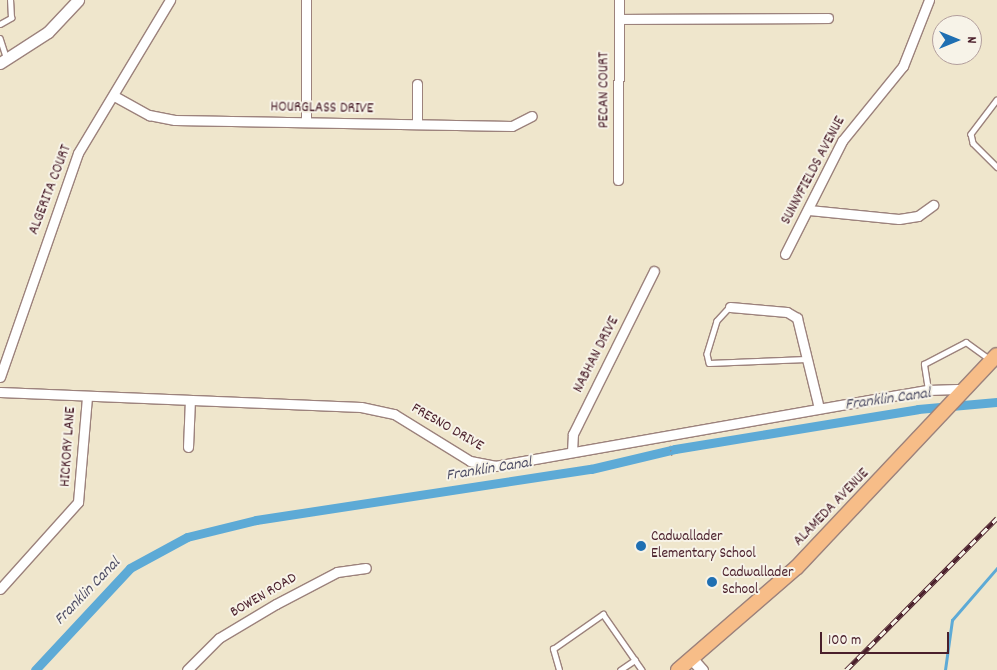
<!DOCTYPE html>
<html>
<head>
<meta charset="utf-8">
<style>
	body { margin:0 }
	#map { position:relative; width:997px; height:670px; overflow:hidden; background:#efe6cc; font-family:Dekko,sans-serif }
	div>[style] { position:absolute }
	.stream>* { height:2.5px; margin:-1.25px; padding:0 1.25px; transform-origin:1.25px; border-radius:1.25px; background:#5daad6 }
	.canal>* { height:9px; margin:-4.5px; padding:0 4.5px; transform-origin:4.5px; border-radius:4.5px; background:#5daad6 }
	.path>* { height:1px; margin-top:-0.5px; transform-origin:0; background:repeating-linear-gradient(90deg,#9c827c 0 1px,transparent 0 5px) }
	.roads { filter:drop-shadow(1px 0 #9c827c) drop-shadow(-1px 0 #9c827c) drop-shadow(0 1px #9c827c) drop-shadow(0 -1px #9c827c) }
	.service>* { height:4.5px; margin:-2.25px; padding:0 2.25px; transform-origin:2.25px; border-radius:2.25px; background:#fff }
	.minor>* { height:9px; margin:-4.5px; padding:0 4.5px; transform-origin:4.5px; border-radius:4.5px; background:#fff }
	.tertiary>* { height:11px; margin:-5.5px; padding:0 5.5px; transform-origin:5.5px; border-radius:5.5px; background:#fff }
	.primary>* { height:14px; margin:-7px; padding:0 7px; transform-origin:7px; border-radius:7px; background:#f7bd88 }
	.rail>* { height:4.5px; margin-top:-2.25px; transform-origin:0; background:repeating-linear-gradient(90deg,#f7f3e8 0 8px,#4a1f2b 0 16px); box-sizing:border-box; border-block:1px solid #4a1f2b }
	.dots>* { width:14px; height:14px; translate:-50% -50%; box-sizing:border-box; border:2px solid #f7f3e8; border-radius:50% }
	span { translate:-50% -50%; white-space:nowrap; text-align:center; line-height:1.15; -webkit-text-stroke:4px #f7f3e8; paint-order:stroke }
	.street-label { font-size:15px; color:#4a1f2b }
	.poi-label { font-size:15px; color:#4a1f2b }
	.left { translate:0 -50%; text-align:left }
	.water-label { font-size:16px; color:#515067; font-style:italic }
	.north { position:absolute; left:932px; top:15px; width:50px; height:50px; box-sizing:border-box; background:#f7f3e8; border:1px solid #b29e9c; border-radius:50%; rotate:90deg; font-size:14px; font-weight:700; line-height:20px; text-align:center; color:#4a1f2b }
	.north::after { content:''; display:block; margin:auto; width:18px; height:22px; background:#1f6fb2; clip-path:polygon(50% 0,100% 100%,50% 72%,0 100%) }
	.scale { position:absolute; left:820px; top:632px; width:129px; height:22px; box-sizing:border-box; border:2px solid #4a1f2b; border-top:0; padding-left:6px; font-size:15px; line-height:18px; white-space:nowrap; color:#4a1f2b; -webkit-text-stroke:4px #f7f3e8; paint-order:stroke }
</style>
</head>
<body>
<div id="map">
	<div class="stream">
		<i style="left:945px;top:670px;width:50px;rotate:-82deg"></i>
		<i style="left:952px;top:620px;width:69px;rotate:-49.1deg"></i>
	</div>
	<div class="canal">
		<i style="left:35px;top:670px;width:139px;rotate:-47deg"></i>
		<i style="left:130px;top:568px;width:65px;rotate:-28.5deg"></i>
		<i style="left:187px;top:537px;width:71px;rotate:-13.8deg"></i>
		<i style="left:256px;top:520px;width:339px;rotate:-8.7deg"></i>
		<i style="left:591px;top:469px;width:86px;rotate:-13.4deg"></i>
		<i style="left:675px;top:449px;width:246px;rotate:-9.3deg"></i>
		<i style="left:918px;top:409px;width:79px;rotate:-5.1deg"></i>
	</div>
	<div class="path">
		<i style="left:670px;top:445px;width:11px;rotate:80deg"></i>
	</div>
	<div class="roads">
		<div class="service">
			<i style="left:0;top:24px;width:13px;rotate:-29deg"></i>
			<i style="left:11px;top:18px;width:18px;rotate:-93deg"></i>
			<i style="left:0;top:38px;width:22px;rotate:72deg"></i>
			<i style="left:997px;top:100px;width:43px;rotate:127.4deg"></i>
			<i style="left:971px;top:134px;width:9px;rotate:77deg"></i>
			<i style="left:973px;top:143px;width:34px;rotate:45deg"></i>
			<i style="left:730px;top:307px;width:19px;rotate:133deg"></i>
			<i style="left:717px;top:321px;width:34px;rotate:107deg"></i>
			<i style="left:707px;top:354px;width:9px;rotate:77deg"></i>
			<i style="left:709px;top:363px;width:97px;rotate:-2.4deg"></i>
			<i style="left:928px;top:390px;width:26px;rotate:-99deg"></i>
			<i style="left:924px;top:364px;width:47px;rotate:-27.6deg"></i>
			<i style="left:966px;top:342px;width:29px;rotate:36deg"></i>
			<i style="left:559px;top:670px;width:22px;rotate:-106deg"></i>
			<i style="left:553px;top:649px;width:61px;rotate:-35deg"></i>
			<i style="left:603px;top:614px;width:68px;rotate:55.1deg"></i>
			<i style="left:620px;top:670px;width:18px;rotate:-34deg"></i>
		</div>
		<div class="minor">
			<i style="left:306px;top:0;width:122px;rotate:90deg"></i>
			<i style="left:619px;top:19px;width:209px;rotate:-0.3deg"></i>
			<i style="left:417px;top:84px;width:40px;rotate:90deg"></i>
			<i style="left:116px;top:97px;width:38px;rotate:29deg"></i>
			<i style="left:149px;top:115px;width:26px;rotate:11deg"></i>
			<i style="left:175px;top:120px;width:337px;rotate:1deg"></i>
			<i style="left:512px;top:126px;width:22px;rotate:-27deg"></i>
			<i style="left:618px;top:180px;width:180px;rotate:-89.7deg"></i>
			<i style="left:809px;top:210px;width:90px;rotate:5.7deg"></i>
			<i style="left:899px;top:219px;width:19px;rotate:-9deg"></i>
			<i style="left:918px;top:216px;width:19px;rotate:-36deg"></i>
			<i style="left:785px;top:254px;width:127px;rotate:-63.2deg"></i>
			<i style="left:842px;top:141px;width:97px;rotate:-50.9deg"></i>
			<i style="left:903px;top:66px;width:71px;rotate:-68.5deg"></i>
			<i style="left:730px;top:307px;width:57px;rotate:5deg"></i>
			<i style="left:787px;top:312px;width:12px;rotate:31deg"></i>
			<i style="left:797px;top:318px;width:93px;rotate:76.3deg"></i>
			<i style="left:0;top:377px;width:237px;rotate:-70.8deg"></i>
			<i style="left:78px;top:153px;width:179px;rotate:-59deg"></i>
			<i style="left:0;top:392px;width:361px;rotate:2.4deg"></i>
			<i style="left:361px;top:407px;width:34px;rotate:12deg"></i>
			<i style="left:394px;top:414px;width:89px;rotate:31.7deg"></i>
			<i style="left:470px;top:461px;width:25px;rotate:11deg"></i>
			<i style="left:495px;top:466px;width:440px;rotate:-10deg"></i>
			<i style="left:928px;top:390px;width:37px;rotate:-2deg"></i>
			<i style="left:188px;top:447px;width:47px;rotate:-87.6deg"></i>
			<i style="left:572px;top:452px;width:18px;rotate:-87deg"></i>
			<i style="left:573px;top:434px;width:182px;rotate:-63.6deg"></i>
			<i style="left:0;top:589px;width:117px;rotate:-48.1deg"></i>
			<i style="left:78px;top:502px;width:105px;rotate:-85.1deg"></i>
			<i style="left:187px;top:670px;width:45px;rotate:-45deg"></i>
			<i style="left:219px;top:638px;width:66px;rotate:-30.8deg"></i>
			<i style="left:276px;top:604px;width:69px;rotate:-27.7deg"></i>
			<i style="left:337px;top:572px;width:29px;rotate:-8deg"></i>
		</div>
		<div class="tertiary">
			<i style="left:0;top:63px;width:57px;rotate:-32.9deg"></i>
			<i style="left:48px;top:32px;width:44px;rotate:-46.8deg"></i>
			<i style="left:692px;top:659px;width:15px;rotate:48deg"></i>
		</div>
		<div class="primary">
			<i style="left:678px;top:670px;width:157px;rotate:-40.9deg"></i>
			<i style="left:797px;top:567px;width:291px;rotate:-46.7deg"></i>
		</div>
	</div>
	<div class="rail">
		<i style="left:846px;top:670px;width:214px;rotate:-45.2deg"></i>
	</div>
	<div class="dots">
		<i style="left:641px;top:546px;background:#1f6fb2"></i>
		<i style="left:712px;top:582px;background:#1f6fb2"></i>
	</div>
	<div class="street-label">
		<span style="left:605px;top:90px;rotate:-90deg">PECAN COURT</span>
		<span style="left:322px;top:109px;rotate:1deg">HOURGLASS DRIVE</span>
		<span style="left:814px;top:171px;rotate:-62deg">SUNNYFIELDS AVENUE</span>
		<span style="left:51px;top:190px;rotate:-69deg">ALGERITA COURT</span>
		<span style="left:597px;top:355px;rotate:-63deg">NABHAN DRIVE</span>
		<span style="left:447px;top:428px;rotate:30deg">FRESNO DRIVE</span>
		<span style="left:69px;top:447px;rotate:-86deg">HICKORY LANE</span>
		<span style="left:832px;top:508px;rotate:-46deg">ALAMEDA AVENUE</span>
		<span style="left:264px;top:596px;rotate:-30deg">BOWEN ROAD</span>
	</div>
	<div class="poi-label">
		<span class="left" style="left:651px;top:546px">Cadwallader<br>Elementary School</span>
		<span class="left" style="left:722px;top:582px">Cadwallader<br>School</span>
	</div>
	<div class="water-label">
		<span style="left:888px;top:400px;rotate:-8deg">Franklin Canal</span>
		<span style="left:489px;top:470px;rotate:-9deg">Franklin Canal</span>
		<span style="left:88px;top:592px;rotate:-46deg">Franklin Canal</span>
	</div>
	<div class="north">N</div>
	<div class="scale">100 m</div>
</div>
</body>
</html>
